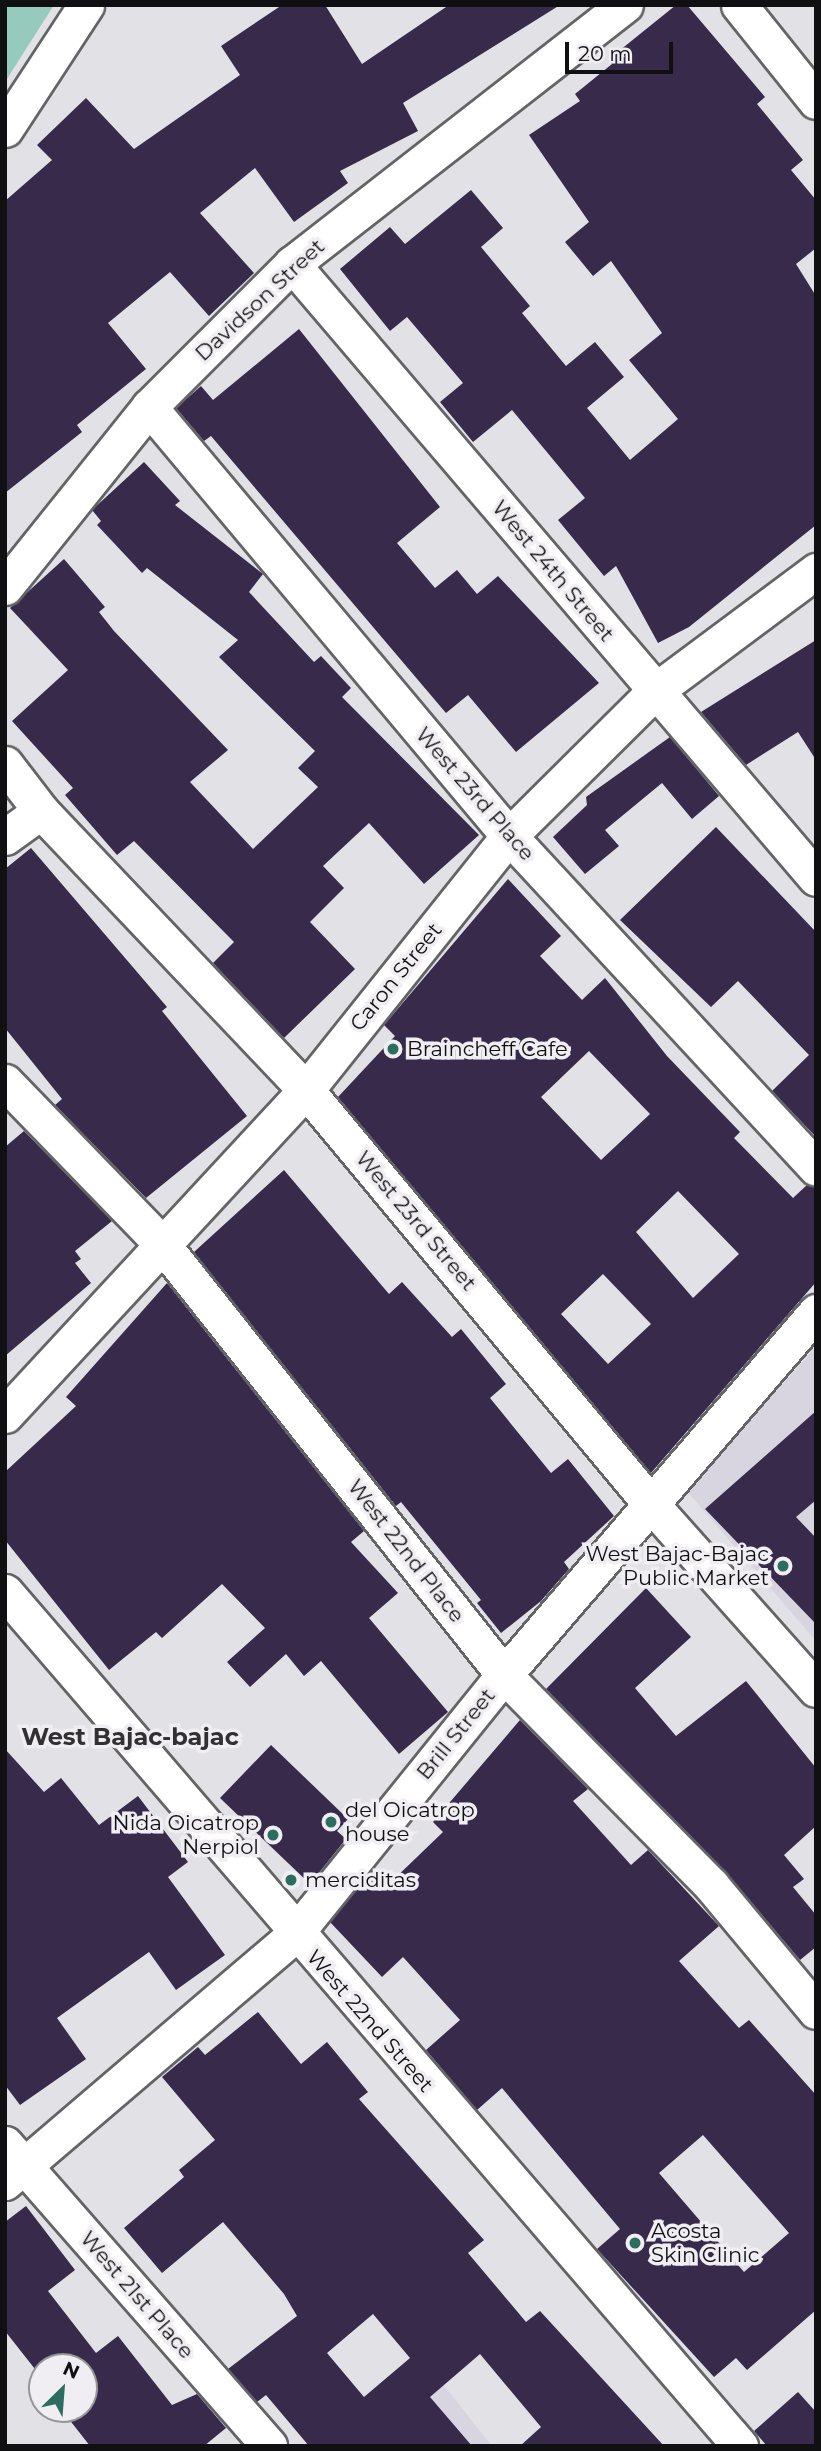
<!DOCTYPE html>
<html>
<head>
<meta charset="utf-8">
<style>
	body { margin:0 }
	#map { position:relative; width:821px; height:2451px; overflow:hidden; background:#e2e1e5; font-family:Montserrat,sans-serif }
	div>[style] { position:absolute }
	.built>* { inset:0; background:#d9d5e0 }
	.water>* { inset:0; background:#95cabc }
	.building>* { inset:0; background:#372a4b }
	.roads { filter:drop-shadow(2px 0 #646366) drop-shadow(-2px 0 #646366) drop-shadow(0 2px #646366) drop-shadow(0 -2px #646366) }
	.street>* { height:35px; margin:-17.5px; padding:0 17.5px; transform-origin:17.5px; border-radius:17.5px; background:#fff }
	.dots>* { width:19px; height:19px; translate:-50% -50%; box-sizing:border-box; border:4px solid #f0eef2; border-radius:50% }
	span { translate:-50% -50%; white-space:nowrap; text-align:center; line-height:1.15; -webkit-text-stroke:7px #f0eef2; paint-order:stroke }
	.street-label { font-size:21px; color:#100f11 }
	.poi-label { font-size:21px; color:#100f11 }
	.left { translate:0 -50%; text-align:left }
	.right { translate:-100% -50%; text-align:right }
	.quarter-label { font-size:24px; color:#313033; font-weight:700 }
	.frame { position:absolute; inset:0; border:7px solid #100f11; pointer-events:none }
	.north { position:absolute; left:28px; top:2353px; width:70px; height:70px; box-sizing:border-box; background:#f0eef2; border:2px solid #969598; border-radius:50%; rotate:25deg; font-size:19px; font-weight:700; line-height:28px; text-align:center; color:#100f11 }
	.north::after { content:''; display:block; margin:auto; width:24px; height:32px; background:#2b6e5f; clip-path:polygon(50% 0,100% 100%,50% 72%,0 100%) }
	.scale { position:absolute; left:565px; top:42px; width:108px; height:32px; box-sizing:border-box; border:4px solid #100f11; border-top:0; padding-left:9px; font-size:21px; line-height:24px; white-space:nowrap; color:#100f11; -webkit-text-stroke:5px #f0eef2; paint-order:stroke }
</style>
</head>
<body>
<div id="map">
	<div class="built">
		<i style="clip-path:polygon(816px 1347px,816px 1641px,686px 1490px)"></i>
		<i style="clip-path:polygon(442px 2383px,492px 2446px,376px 2446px)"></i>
	</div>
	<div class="water">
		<i style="clip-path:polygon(5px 5px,54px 5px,5px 82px)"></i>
	</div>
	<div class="building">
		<i style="clip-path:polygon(282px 5px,325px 5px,362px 64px,449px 5px,560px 5px,403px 103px,418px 131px,340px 171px,348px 183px,294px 222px,255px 168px,200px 213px,254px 273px,209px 316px,170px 272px,108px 323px,146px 369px,77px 425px,82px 432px,5px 493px,5px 201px,52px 160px,37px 145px,86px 98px,134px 149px,240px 75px,221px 46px)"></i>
		<i style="clip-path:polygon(676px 5px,687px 5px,765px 97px,757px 104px,803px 160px,791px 170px,816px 200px,816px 248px,796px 264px,816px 296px,816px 525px,689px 627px,658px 643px,616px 566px,604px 576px,558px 520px,585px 498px,512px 410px,473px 442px,440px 402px,463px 383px,407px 317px,390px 331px,340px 269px,390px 227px,405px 244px,471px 190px,503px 228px,481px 247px,530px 306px,522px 313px,566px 366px,595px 342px,624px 377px,587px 408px,630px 460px,678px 419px,629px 360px,662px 333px,611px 261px,593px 276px,565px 242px,589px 222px,529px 135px,580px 101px,575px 94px,612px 64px,609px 59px)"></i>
		<i style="clip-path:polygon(299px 329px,440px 507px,397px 543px,435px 588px,457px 570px,477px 594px,498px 576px,599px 683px,516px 752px,468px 695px,446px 713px,211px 436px,204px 441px,176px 408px,201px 386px,213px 400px)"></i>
		<i style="clip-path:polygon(144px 462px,180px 501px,175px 505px,263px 574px,249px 592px,314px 662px,321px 656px,351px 688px,342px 697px,479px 835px,424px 884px,369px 823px,323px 866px,344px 888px,310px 922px,355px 969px,284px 1038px,213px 963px,234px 942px,134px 841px,117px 855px,65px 795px,73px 788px,12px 721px,68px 670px,10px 608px,64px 559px,105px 607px,99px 612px,114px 631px,228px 750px,190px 782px,253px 849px,318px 787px,298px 768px,315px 751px,219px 657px,238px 640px,147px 568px,142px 573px,97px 525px,101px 521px,92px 510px)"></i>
		<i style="clip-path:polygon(816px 640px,816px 760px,798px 732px,746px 765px,701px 712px)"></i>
		<i style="clip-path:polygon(670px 737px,719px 796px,692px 819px,662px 783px,605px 830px,619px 846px,585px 874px,553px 837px,587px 805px,586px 797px)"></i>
		<i style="clip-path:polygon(716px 827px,816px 932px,816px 1137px,772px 1091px,809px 1055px,738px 981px,711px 1007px,620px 920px)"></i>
		<i style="clip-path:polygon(31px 848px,167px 1007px,162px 1011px,247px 1116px,146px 1198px,55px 1105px,62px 1099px,5px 1028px,5px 869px)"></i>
		<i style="clip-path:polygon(evenodd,508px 879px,561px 936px,540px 956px,582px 1000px,605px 978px,667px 1056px,740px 1132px,734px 1138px,793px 1198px,807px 1185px,816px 1188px,816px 1282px,651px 1473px,338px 1097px,395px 1036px,384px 1025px,508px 879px,589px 1051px,650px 1114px,601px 1160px,541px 1097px,589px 1051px,508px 879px,678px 1191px,739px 1254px,693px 1298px,636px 1232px,678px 1191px,508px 879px,603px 1274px,651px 1324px,608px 1364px,561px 1314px,603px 1274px)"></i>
		<i style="clip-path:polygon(24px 1131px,112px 1221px,75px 1251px,81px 1259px,75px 1263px,91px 1283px,5px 1356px,5px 1147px)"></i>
		<i style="clip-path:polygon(284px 1170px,389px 1294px,402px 1282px,452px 1337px,461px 1329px,506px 1384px,490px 1398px,551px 1473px,568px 1459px,614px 1516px,564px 1562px,569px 1569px,541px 1601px,501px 1633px,477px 1603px,481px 1600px,401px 1502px,396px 1506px,194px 1252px)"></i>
		<i style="clip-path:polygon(167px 1283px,364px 1531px,351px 1542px,398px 1593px,369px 1618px,448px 1712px,399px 1754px,321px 1661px,304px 1676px,286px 1654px,250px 1687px,227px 1662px,265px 1628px,222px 1584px,162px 1638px,156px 1632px,109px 1670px,5px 1540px,5px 1472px,76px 1406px,66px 1397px)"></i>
		<i style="clip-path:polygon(816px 1411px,816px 1500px,796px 1517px,816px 1538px,816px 1624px,705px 1509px)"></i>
		<i style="clip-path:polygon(646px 1588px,691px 1637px,635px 1688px,676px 1736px,746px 1681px,816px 1768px,816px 1826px,784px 1855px,804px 1879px,793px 1887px,816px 1915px,816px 1947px,800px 1960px,725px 1871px,546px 1689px)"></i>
		<i style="clip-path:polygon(evenodd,520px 1720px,588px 1789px,573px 1801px,631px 1865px,648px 1850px,719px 1926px,679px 1961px,739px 2028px,749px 2020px,816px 2095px,816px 2310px,747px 2370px,736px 2358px,714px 2377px,597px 2249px,620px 2229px,502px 2088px,477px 2110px,426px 2050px,460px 2020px,403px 1957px,382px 1977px,330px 1922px,374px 1869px,389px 1884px,443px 1832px,433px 1822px,520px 1720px,703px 2135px,789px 2233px,744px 2272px,659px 2173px,703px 2135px)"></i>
		<i style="clip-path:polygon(271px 1745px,348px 1819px,337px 1831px,346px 1839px,310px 1884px,220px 1798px)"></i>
		<i style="clip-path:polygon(5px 1749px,44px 1792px,61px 1778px,99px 1825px,138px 1796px,188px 1862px,168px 1877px,225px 1955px,176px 1990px,149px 1952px,57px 2018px,86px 2059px,20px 2105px,5px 2085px)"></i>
		<i style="clip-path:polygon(evenodd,258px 2012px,301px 2064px,327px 2042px,368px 2092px,359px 2099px,484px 2240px,468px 2253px,526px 2322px,540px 2311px,664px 2446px,520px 2446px,541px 2427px,480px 2354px,430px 2397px,472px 2446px,309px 2446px,266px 2395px,257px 2402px,228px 2369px,297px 2316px,284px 2294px,223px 2222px,162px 2273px,124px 2228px,184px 2177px,179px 2170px,215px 2140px,162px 2077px,198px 2047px,205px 2055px,258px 2012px,373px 2314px,410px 2358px,364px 2397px,327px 2353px,373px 2314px)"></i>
		<i style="clip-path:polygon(26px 2206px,75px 2270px,48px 2291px,96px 2353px,118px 2336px,172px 2405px,197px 2394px,226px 2428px,204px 2446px,90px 2446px,61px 2409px,84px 2409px,84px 2367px,42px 2367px,42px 2378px,5px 2331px,5px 2222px)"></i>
		<i style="clip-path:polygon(798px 2392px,816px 2412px,816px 2446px,767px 2446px,754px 2431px)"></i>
	</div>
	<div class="roads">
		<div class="street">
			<i style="left:739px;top:5px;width:123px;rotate:51.3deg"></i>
			<i style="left:5px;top:129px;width:148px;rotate:-56.8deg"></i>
			<i style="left:292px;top:264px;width:807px;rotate:49.52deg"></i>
			<i style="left:149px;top:407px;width:560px;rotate:50deg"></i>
			<i style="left:509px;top:836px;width:452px;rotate:47.2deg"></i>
			<i style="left:5px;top:587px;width:231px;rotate:-51.3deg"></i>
			<i style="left:149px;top:407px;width:202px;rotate:-45deg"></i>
			<i style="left:292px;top:264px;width:422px;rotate:-37.9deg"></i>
			<i style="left:5px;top:764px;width:59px;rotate:52.5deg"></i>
			<i style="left:41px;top:811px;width:385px;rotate:46.5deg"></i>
			<i style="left:306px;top:1090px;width:537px;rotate:50.21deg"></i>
			<i style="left:650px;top:1503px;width:249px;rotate:48.3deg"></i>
			<i style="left:5px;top:837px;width:44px;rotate:-35.8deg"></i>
			<i style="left:5px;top:1082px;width:226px;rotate:45.9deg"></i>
			<i style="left:162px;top:1244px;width:550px;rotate:51.57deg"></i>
			<i style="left:504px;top:1675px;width:295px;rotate:45.4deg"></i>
			<i style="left:711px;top:1885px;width:164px;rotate:50.2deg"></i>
			<i style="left:5px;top:1415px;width:443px;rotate:-47.2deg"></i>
			<i style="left:306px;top:1090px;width:325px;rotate:-51.4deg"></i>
			<i style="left:509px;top:836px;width:206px;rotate:-44.8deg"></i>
			<i style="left:655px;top:691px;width:201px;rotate:-36.7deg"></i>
			<i style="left:5px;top:1592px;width:1127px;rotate:49.28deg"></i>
			<i style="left:5px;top:2144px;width:401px;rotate:48.8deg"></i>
			<i style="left:5px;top:2182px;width:380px;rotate:-40.5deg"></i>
			<i style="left:294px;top:1935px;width:334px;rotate:-51.1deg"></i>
			<i style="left:504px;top:1675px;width:479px;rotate:-49.3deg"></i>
		</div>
	</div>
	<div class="dots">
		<i style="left:393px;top:1049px;background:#2b6e5f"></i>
		<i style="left:783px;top:1566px;background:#2b6e5f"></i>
		<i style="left:331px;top:1822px;background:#2b6e5f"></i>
		<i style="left:273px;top:1835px;background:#2b6e5f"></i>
		<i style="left:291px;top:1880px;background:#2b6e5f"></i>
		<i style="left:635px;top:2243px;background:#2b6e5f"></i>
	</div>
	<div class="street-label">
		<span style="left:260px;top:300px;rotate:-43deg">Davidson Street</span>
		<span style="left:553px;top:571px;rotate:50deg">West 24th Street</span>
		<span style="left:475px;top:794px;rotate:49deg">West 23rd Place</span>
		<span style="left:396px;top:977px;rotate:-51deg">Caron Street</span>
		<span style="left:416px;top:1221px;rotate:50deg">West 23rd Street</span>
		<span style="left:406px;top:1551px;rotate:52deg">West 22nd Place</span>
		<span style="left:456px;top:1734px;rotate:-51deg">Brill Street</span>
		<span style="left:370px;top:2021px;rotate:49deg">West 22nd Street</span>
		<span style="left:137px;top:2295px;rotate:49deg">West 21st Place</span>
	</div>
	<div class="poi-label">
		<span class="left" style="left:407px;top:1049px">Braincheff Cafe</span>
		<span class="right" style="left:769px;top:1566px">West Bajac-Bajac<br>Public Market</span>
		<span class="left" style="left:345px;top:1822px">del Oicatrop<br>house</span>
		<span class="right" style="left:259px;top:1835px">Nida Oicatrop<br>Nerpiol</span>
		<span class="left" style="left:305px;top:1880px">merciditas</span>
		<span class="left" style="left:651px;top:2243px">Acosta<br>Skin Clinic</span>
	</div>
	<div class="quarter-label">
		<span style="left:130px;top:1737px">West Bajac-bajac</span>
	</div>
	<div class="frame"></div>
	<div class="north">N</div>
	<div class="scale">20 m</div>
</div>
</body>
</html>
